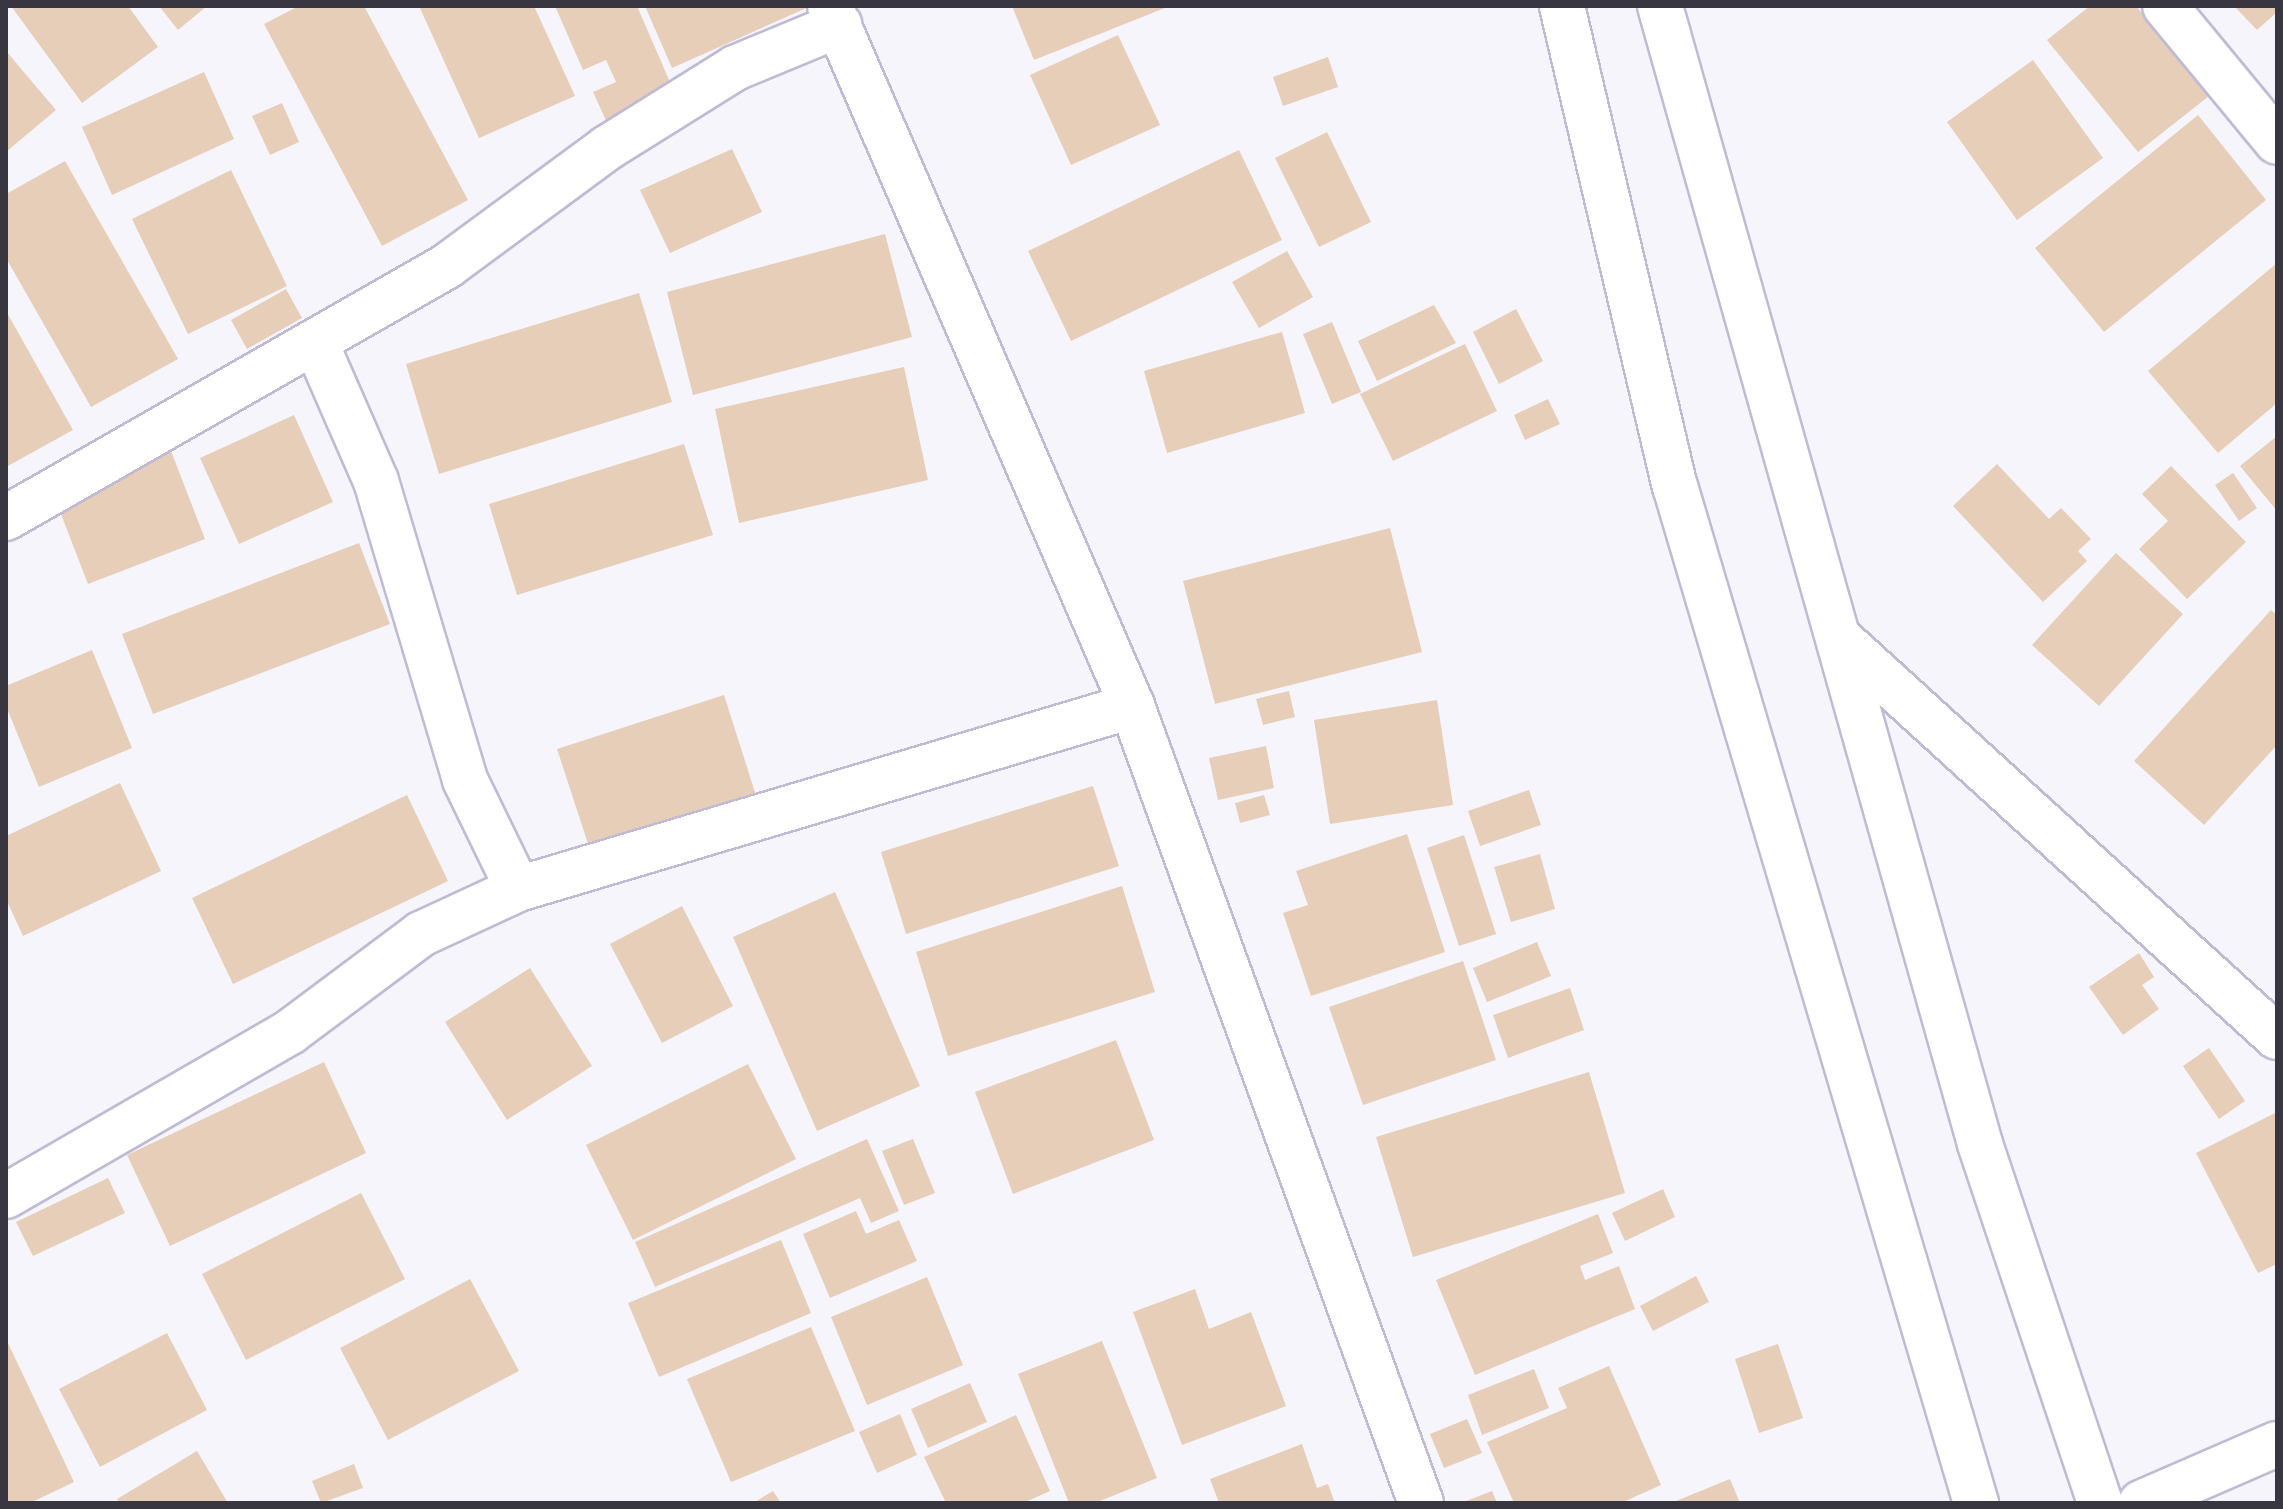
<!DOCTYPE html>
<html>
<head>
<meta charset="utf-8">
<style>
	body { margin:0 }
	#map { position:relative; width:2283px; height:1509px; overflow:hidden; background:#f6f5fb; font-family:"Source Serif 4",serif }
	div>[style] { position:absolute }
	.building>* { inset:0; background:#e6ceb9 }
	.roads { filter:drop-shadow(2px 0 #c0bad5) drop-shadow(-2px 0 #c0bad5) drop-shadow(0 2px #c0bad5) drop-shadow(0 -2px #c0bad5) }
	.minor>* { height:44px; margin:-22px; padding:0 22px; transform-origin:22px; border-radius:22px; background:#fff }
	.secondary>* { height:44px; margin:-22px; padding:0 22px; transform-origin:22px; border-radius:22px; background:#fff }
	span { translate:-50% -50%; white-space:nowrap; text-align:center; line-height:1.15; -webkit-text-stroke:6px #fff; paint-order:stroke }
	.frame { position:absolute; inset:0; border:8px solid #383641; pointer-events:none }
</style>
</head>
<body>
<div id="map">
	<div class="building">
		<i style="clip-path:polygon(11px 6px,128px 6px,158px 47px,82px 103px)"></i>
		<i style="clip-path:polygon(159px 6px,207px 6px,178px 30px)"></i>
		<i style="clip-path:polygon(299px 6px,364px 6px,468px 200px,382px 246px,264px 24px)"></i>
		<i style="clip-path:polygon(419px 6px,534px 6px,575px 96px,479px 138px)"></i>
		<i style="clip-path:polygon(555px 6px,637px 6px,676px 96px,608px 125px,593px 92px,616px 82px,606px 60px,583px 70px)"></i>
		<i style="clip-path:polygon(645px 6px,811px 6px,672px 68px)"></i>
		<i style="clip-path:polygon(1012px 6px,1170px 6px,1034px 60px)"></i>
		<i style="clip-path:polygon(2090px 6px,2136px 6px,2209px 96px,2138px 152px,2047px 40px)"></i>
		<i style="clip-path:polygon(2234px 6px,2277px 6px,2277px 12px,2257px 30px)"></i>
		<i style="clip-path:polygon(1118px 35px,1160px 125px,1071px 165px,1030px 75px)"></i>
		<i style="clip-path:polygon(6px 51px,56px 110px,6px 152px)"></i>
		<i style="clip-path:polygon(1328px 57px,1338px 87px,1283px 106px,1273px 77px)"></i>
		<i style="clip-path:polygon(2033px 60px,2103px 158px,2017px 220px,1947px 122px)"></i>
		<i style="clip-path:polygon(204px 72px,234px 139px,112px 195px,82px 127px)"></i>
		<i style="clip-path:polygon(282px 103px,299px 142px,270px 155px,252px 116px)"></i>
		<i style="clip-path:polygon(2198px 115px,2266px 200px,2104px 332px,2035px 248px)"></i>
		<i style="clip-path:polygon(1327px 132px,1371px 222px,1319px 247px,1275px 158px)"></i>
		<i style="clip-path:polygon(732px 149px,762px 212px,670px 253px,640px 190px)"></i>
		<i style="clip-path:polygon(1239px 150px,1282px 240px,1071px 341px,1028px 251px)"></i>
		<i style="clip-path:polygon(65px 161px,178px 359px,91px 407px,6px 258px,6px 194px)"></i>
		<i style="clip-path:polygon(231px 170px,287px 286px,188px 334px,132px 219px)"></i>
		<i style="clip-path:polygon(885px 234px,912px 337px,693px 395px,667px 292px)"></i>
		<i style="clip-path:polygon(1287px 251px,1313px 297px,1259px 328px,1232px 282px)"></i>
		<i style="clip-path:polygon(2277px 263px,2277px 403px,2218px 453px,2148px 371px)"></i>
		<i style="clip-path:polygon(286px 289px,302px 318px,247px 349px,231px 320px)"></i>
		<i style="clip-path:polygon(639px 293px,672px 402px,439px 474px,406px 364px)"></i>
		<i style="clip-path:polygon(1434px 305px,1456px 343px,1377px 381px,1358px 341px)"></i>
		<i style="clip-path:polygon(1516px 309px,1543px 361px,1499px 384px,1473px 332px)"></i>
		<i style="clip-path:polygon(6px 311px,73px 430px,6px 467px)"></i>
		<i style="clip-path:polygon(1332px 322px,1361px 392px,1332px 404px,1303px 334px)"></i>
		<i style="clip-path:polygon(1282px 332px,1305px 413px,1167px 453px,1144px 371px)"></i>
		<i style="clip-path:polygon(1465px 344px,1497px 411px,1393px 461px,1360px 394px)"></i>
		<i style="clip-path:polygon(904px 367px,928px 480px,739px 523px,715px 409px)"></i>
		<i style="clip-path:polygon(1548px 399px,1560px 424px,1525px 440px,1514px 415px)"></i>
		<i style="clip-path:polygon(294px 415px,333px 502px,239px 544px,200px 458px)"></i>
		<i style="clip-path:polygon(2277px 436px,2277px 511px,2240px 466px)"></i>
		<i style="clip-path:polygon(684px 444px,713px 535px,517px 595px,489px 504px)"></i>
		<i style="clip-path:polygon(171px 451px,205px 539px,88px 584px,54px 496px)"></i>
		<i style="clip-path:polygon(1997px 464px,2049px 519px,2061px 508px,2091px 539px,2078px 551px,2087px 561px,2043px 602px,1953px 506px)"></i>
		<i style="clip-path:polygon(2171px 466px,2246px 542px,2187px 599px,2139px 549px,2168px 521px,2142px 494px)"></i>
		<i style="clip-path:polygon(2233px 473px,2257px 508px,2239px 521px,2215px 485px)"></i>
		<i style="clip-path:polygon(1390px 528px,1422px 652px,1215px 704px,1183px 581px)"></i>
		<i style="clip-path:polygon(359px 543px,390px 624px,153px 714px,122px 634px)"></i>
		<i style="clip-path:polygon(2116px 553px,2183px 614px,2099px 706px,2032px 645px)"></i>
		<i style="clip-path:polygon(2271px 610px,2277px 615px,2277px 745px,2204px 825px,2134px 761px)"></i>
		<i style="clip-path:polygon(92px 650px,132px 748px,39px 787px,6px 706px,6px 686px)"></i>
		<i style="clip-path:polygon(1289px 691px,1295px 717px,1263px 725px,1256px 699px)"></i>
		<i style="clip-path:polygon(724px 695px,759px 805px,593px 859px,557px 749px)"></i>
		<i style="clip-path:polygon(1437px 700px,1453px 805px,1330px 824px,1314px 720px)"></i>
		<i style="clip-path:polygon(1266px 746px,1274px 788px,1218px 800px,1209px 758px)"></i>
		<i style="clip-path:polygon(120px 783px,161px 871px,23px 936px,6px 899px,6px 836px)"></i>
		<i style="clip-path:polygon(1093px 786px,1119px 866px,906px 934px,881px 852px)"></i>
		<i style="clip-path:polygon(1529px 790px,1541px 825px,1480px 846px,1468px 811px)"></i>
		<i style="clip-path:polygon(407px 795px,448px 881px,233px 984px,192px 898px)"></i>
		<i style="clip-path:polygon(1264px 795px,1270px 815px,1240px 823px,1235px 803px)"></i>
		<i style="clip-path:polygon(1407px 834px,1445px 952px,1311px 996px,1283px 913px,1308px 905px,1296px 871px)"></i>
		<i style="clip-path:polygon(1464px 835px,1496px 934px,1459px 946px,1427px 848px)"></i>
		<i style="clip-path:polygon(1540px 854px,1555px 909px,1511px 922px,1494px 867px)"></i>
		<i style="clip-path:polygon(1122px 886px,1155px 992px,948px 1056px,916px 952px)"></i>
		<i style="clip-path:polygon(835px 892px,920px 1086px,817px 1131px,733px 937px)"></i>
		<i style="clip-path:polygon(682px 906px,733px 1006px,662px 1043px,610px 944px)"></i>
		<i style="clip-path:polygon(1537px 942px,1551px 976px,1487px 1002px,1473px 968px)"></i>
		<i style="clip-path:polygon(2139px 953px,2154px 977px,2142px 985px,2159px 1009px,2123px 1035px,2089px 987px)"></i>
		<i style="clip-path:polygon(1463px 961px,1496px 1060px,1363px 1105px,1329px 1007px)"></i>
		<i style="clip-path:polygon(530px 968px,592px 1066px,507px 1120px,445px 1022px)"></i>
		<i style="clip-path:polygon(1570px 988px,1584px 1030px,1508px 1058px,1493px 1015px)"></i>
		<i style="clip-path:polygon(1116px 1040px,1154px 1140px,1013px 1194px,975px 1092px)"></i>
		<i style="clip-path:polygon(2209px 1048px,2245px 1101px,2219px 1119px,2183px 1066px)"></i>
		<i style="clip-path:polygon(324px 1062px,366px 1153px,170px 1246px,127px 1155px)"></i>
		<i style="clip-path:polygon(748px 1064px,796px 1159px,633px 1240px,586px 1145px)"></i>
		<i style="clip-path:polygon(1589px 1072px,1625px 1193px,1413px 1257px,1376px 1137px)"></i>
		<i style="clip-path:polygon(2277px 1112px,2277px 1264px,2258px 1273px,2196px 1153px)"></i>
		<i style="clip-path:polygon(867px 1139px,899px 1211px,871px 1223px,860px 1198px,655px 1287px,635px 1242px)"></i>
		<i style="clip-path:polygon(913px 1139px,935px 1193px,904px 1205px,882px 1151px)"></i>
		<i style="clip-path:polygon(108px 1178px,125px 1213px,33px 1256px,16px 1222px)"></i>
		<i style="clip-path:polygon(1663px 1189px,1675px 1217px,1625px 1241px,1612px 1213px)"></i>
		<i style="clip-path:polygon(361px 1193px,405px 1279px,246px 1360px,202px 1274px)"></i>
		<i style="clip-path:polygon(856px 1211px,866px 1234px,899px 1220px,917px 1261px,830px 1298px,803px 1234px)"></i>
		<i style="clip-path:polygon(1598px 1214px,1613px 1253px,1580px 1266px,1585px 1280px,1619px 1266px,1635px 1309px,1475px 1375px,1436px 1280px)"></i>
		<i style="clip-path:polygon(781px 1240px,811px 1313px,659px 1377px,628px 1303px)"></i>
		<i style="clip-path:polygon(1696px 1276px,1709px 1302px,1653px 1331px,1640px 1306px)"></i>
		<i style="clip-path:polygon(927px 1277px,963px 1365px,867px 1405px,831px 1317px)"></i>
		<i style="clip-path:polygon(470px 1279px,519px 1371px,388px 1440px,340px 1348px)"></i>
		<i style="clip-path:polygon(1195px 1289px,1209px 1329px,1251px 1312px,1286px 1406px,1182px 1445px,1133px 1312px)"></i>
		<i style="clip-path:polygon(811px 1327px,855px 1431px,731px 1482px,687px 1379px)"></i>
		<i style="clip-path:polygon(167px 1333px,207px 1410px,100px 1467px,59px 1389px)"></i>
		<i style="clip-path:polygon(6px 1339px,74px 1482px,30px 1503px,6px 1503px)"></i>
		<i style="clip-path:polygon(1102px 1341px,1157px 1478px,1095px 1503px,1069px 1503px,1018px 1374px)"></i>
		<i style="clip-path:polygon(1778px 1344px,1803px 1418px,1759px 1433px,1735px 1359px)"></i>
		<i style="clip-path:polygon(1609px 1366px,1661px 1485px,1621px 1503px,1514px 1503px,1487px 1442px,1567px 1408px,1558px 1388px)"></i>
		<i style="clip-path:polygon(1534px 1369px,1549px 1408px,1482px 1435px,1468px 1395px)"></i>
		<i style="clip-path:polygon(970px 1383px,987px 1422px,928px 1448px,911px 1409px)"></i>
		<i style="clip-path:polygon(900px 1414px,917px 1455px,877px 1473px,859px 1432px)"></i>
		<i style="clip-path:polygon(1016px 1415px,1050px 1491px,1023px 1503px,946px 1503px,924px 1457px)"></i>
		<i style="clip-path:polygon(1467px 1419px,1482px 1453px,1444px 1468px,1430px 1434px)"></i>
		<i style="clip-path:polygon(1302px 1444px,1317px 1488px,1328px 1484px,1335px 1503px,1219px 1503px,1210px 1479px)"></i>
		<i style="clip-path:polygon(197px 1451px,228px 1503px,120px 1503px,117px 1499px)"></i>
		<i style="clip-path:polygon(354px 1464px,363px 1488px,321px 1503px,312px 1481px)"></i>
		<i style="clip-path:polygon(1730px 1479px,1740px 1503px,1671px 1503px)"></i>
		<i style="clip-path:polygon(773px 1491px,781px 1503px,753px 1503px)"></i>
		<i style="clip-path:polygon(1492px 1491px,1497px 1503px,1461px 1503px)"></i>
	</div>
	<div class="roads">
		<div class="minor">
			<i style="left:830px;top:6px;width:762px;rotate:66.66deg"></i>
			<i style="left:1132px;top:706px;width:848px;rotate:70.07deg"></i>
			<i style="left:2165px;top:6px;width:176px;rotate:50.5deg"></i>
			<i style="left:317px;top:346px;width:147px;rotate:66.4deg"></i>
			<i style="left:376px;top:481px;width:312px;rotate:73.4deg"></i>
			<i style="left:465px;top:780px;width:121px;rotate:64.1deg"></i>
			<i style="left:6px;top:518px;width:508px;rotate:-29.74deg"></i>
			<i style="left:447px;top:266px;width:199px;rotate:-36.4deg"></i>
			<i style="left:607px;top:148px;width:151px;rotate:-32deg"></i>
			<i style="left:735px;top:68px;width:113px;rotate:-22.5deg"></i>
			<i style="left:1840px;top:639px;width:591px;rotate:42.33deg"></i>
			<i style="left:6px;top:1196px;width:328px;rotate:-30deg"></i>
			<i style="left:290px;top:1032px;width:164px;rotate:-36.8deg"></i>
			<i style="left:421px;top:934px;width:107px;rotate:-24.9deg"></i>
			<i style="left:518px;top:889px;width:641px;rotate:-16.6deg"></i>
			<i style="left:2141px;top:1503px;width:148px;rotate:-23.5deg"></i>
		</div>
		<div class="secondary">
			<i style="left:1562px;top:6px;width:493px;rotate:76.8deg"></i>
			<i style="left:1675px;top:486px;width:1061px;rotate:73.51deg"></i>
			<i style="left:1660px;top:6px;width:1182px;rotate:74.29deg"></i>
			<i style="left:1980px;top:1144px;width:379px;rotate:71.5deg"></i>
		</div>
	</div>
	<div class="frame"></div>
</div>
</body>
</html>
